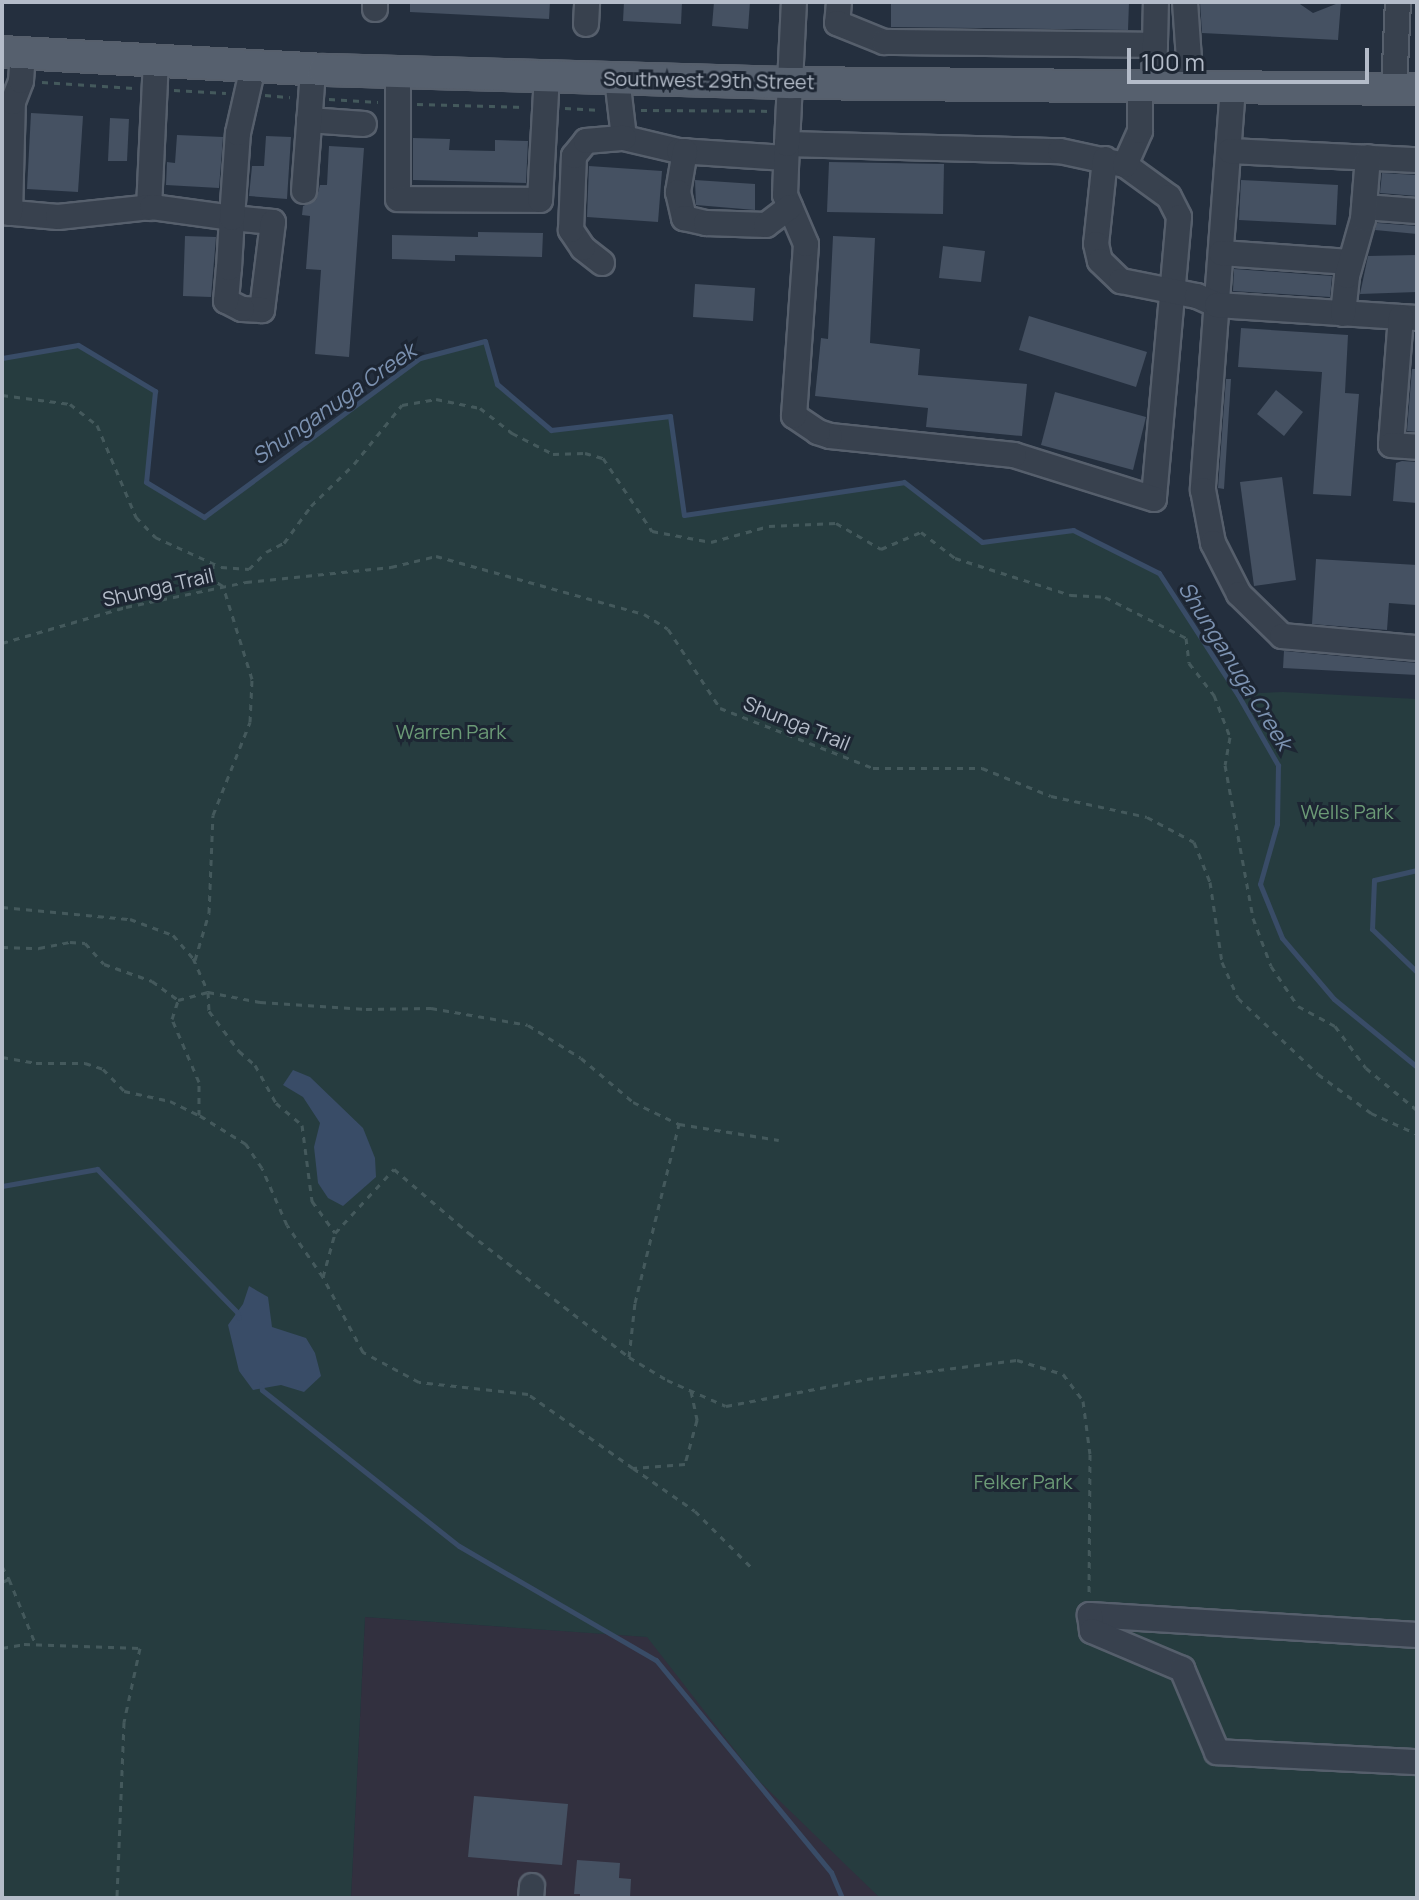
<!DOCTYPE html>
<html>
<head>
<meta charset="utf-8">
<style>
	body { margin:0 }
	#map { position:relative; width:1419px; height:1900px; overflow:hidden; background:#242f3e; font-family:Manrope,sans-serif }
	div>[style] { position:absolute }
	.medical>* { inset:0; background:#32303f }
	.green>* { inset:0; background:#263c3f }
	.water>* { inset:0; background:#394c67 }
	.stream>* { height:5px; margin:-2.5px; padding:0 2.5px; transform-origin:2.5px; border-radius:2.5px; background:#394c67 }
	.building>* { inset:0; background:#455162 }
	.path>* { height:3px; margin-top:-1.5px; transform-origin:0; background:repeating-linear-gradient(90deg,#44595c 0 6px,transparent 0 12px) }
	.roads { filter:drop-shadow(2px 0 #565f6c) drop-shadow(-2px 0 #565f6c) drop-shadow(0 2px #565f6c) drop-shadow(0 -2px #565f6c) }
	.minor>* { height:24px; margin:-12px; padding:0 12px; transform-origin:12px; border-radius:12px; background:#38414e }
	.major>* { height:30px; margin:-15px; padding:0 15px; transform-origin:15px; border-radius:15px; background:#56606e }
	span { translate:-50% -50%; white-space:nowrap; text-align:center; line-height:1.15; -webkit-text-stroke:6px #1d2633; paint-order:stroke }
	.street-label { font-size:20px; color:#b4bcc9 }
	.park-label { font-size:20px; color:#6b9a76 }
	.water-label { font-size:22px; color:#7c92b1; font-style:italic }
	.frame { position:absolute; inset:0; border:4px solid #b4bcc9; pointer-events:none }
	.scale { position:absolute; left:1127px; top:48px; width:242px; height:36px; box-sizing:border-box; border:4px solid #b4bcc9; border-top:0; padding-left:10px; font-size:24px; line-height:28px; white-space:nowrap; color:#b4bcc9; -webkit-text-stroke:6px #1d2633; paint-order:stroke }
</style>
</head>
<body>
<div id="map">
	<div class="medical">
		<i style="clip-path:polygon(365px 1617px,648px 1637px,880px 1898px,351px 1898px)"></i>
	</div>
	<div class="green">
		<i style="clip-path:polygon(485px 341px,497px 384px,551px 430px,670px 416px,685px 515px,904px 482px,982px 542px,1073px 530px,1159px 573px,1238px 694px,1283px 692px,1417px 699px,1417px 1898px,880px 1898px,758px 1780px,647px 1637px,365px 1617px,351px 1898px,2px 1898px,2px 358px,78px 345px,155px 391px,146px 482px,204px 517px,420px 358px)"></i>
	</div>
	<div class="water">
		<i style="clip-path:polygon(293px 1070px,310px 1077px,363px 1128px,375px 1158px,376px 1177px,343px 1206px,328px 1198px,318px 1183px,314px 1147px,320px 1123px,303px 1097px,283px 1085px)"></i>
		<i style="clip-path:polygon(249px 1286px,268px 1297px,272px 1327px,306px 1338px,315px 1353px,321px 1376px,304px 1392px,281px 1385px,253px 1390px,239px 1371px,228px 1325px,243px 1304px)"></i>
	</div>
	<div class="stream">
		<i style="left:2px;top:358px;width:77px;rotate:-9.7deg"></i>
		<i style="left:78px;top:345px;width:90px;rotate:30.9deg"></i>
		<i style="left:155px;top:391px;width:91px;rotate:95.6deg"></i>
		<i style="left:146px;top:482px;width:68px;rotate:31.1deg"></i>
		<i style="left:204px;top:517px;width:268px;rotate:-36.4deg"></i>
		<i style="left:420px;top:358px;width:67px;rotate:-14.7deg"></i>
		<i style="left:485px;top:341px;width:45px;rotate:74.4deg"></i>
		<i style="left:497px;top:384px;width:71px;rotate:40.4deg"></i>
		<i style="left:551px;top:430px;width:120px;rotate:-6.7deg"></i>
		<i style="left:670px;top:416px;width:100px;rotate:82deg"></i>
		<i style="left:684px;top:515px;width:222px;rotate:-8.5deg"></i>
		<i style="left:904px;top:482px;width:98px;rotate:37.6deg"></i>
		<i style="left:982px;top:542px;width:92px;rotate:-7.5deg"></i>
		<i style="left:1073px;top:530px;width:96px;rotate:26.6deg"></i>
		<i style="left:1159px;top:573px;width:145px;rotate:57.1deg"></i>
		<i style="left:1238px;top:695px;width:81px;rotate:60.3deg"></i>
		<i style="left:1278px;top:765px;width:59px;rotate:91deg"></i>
		<i style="left:1277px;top:824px;width:62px;rotate:105.8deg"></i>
		<i style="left:1260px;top:884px;width:58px;rotate:67.8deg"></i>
		<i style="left:1282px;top:938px;width:80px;rotate:49.6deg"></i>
		<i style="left:1334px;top:999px;width:107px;rotate:39.3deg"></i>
		<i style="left:1417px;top:870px;width:44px;rotate:166.9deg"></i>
		<i style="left:1374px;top:880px;width:49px;rotate:92.3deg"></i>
		<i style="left:1372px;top:929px;width:62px;rotate:43.7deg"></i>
		<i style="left:2px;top:1186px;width:97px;rotate:-10.1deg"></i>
		<i style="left:97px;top:1169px;width:200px;rotate:45.6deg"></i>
		<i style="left:237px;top:1312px;width:6px;rotate:72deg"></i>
		<i style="left:261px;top:1384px;width:6px;rotate:81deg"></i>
		<i style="left:262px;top:1390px;width:251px;rotate:38.4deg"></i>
		<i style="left:459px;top:1546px;width:228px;rotate:30.1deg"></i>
		<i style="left:656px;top:1660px;width:275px;rotate:50.5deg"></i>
		<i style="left:831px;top:1872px;width:28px;rotate:67deg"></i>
	</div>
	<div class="building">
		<i style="clip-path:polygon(410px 2px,550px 2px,549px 19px,410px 12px)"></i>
		<i style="clip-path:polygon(624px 2px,682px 2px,681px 24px,623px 21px)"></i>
		<i style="clip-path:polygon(714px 2px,750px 2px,748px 29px,712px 26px)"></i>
		<i style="clip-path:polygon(891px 2px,1129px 2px,1128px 30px,891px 27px)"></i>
		<i style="clip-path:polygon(1200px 2px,1297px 2px,1313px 13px,1341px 2px,1338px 40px,1202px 33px)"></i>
		<i style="clip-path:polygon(31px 113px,83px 116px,78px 192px,27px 189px)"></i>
		<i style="clip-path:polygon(110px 118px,129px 119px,127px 161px,108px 161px)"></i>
		<i style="clip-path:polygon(177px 135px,223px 137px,219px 188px,166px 185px,167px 162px,175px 163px)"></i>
		<i style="clip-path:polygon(266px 136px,291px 137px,287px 199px,249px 196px,252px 166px,264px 166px)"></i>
		<i style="clip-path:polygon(413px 138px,450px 139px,449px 150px,495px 151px,495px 140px,528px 141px,526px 183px,413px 180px)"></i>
		<i style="clip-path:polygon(329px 146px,364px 148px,349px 357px,315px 354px,321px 270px,306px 269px,310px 216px,302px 215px,303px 206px,316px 200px,320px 185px,327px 185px)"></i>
		<i style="clip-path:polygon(829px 162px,944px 164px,943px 214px,827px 212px)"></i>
		<i style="clip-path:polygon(589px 166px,662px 171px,658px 222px,587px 217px)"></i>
		<i style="clip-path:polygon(1382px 173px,1417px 175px,1417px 196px,1380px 193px)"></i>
		<i style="clip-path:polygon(695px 180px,755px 184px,755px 210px,696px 205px)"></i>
		<i style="clip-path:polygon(1241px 180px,1338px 185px,1336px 225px,1239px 220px)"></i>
		<i style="clip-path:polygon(1377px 223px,1417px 226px,1417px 234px,1375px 230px)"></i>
		<i style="clip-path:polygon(478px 232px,543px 233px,542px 257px,455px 255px,455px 261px,392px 259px,392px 235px,478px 237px)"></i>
		<i style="clip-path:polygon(185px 236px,216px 237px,211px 297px,183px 296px)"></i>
		<i style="clip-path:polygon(833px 236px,875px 238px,870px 343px,920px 349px,918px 375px,1027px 384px,1022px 436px,926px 427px,928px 408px,815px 396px,821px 338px,828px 339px)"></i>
		<i style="clip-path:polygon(943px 246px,985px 251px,981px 282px,939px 278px)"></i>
		<i style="clip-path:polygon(1417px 255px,1417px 292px,1360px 294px,1368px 256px)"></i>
		<i style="clip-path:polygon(1234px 269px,1332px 276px,1330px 297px,1233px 291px)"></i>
		<i style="clip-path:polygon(695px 284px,755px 288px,753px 321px,693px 317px)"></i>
		<i style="clip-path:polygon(1029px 316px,1147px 352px,1136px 387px,1019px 350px)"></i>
		<i style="clip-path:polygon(1241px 328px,1348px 335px,1345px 393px,1359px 394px,1351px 496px,1313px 494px,1322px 372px,1238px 367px)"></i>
		<i style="clip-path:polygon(1412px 369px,1417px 369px,1417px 432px,1407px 431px)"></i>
		<i style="clip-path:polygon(1226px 379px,1231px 379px,1224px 489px,1218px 488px)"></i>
		<i style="clip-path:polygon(1276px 390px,1303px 412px,1284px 436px,1257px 414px)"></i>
		<i style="clip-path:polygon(1055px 392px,1146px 417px,1133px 470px,1041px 445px)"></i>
		<i style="clip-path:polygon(1402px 461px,1417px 462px,1417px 503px,1393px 501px,1396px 463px)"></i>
		<i style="clip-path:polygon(1282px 477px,1296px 580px,1254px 586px,1240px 482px)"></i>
		<i style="clip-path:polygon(1316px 559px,1417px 565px,1416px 605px,1389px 603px,1387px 630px,1312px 624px)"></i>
		<i style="clip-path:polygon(1284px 651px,1417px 663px,1417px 675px,1283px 668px)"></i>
		<i style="clip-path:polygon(474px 1796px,568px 1804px,562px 1865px,468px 1857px)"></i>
		<i style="clip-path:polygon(577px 1860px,620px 1863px,619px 1878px,631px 1879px,630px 1898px,580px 1898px,580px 1894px,574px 1894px)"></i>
	</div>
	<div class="path">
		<i style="left:42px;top:82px;width:92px;rotate:3.7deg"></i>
		<i style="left:174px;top:90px;width:52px;rotate:3.3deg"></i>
		<i style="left:265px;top:95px;width:25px;rotate:5deg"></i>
		<i style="left:329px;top:99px;width:49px;rotate:3.5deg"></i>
		<i style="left:417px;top:104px;width:108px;rotate:1.6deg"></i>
		<i style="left:565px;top:108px;width:36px;rotate:3deg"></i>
		<i style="left:641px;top:110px;width:128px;rotate:0.4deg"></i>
		<i style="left:2px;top:395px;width:69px;rotate:7.5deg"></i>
		<i style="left:70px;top:404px;width:34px;rotate:38deg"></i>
		<i style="left:97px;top:425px;width:100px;rotate:67deg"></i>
		<i style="left:136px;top:517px;width:28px;rotate:46deg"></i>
		<i style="left:155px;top:537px;width:72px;rotate:24.4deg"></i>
		<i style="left:221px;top:567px;width:28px;rotate:4deg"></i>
		<i style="left:249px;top:569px;width:24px;rotate:-45deg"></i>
		<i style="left:266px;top:552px;width:20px;rotate:-27deg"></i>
		<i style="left:284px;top:543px;width:46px;rotate:-53.9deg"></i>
		<i style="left:311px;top:506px;width:60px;rotate:-44.3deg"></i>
		<i style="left:354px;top:464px;width:76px;rotate:-50.9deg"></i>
		<i style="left:402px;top:405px;width:35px;rotate:-10deg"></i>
		<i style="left:436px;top:399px;width:45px;rotate:11.6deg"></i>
		<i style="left:480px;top:408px;width:41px;rotate:38deg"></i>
		<i style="left:512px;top:433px;width:46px;rotate:27.1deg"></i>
		<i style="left:553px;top:454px;width:32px;rotate:-2deg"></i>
		<i style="left:585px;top:453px;width:19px;rotate:16deg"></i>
		<i style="left:603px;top:458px;width:88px;rotate:56.1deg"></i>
		<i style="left:652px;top:531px;width:60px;rotate:10.6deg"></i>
		<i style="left:711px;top:542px;width:60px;rotate:-15.4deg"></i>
		<i style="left:769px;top:526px;width:67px;rotate:-2.6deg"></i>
		<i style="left:836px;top:523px;width:52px;rotate:30deg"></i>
		<i style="left:881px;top:549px;width:43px;rotate:-23deg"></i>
		<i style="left:921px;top:532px;width:43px;rotate:37.4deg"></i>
		<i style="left:955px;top:558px;width:122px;rotate:17.7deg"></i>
		<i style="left:1071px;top:595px;width:34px;rotate:3deg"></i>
		<i style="left:1105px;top:597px;width:91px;rotate:26.8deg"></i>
		<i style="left:1186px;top:638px;width:25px;rotate:83deg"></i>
		<i style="left:1189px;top:663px;width:41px;rotate:52deg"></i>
		<i style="left:1214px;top:695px;width:45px;rotate:69.1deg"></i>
		<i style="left:1230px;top:737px;width:28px;rotate:100deg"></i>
		<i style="left:1225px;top:765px;width:156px;rotate:79.6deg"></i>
		<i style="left:1253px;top:918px;width:51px;rotate:69.4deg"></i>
		<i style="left:1271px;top:966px;width:48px;rotate:56deg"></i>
		<i style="left:1298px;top:1006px;width:42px;rotate:28.4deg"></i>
		<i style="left:1335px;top:1026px;width:52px;rotate:53.6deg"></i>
		<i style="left:1366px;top:1068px;width:66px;rotate:39.5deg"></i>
		<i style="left:2px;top:643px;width:129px;rotate:-16.2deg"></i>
		<i style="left:126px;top:607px;width:123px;rotate:-11.8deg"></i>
		<i style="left:246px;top:582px;width:146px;rotate:-5.9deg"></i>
		<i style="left:391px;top:567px;width:46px;rotate:-13.7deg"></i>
		<i style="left:436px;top:556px;width:216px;rotate:15.6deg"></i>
		<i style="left:644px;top:614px;width:28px;rotate:32deg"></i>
		<i style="left:668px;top:629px;width:95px;rotate:56.6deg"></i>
		<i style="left:720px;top:708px;width:164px;rotate:21.4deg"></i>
		<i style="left:873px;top:768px;width:109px"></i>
		<i style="left:982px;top:768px;width:74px;rotate:22.1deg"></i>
		<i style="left:1051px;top:796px;width:98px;rotate:12.3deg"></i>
		<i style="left:1147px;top:817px;width:53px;rotate:28deg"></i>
		<i style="left:1194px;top:842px;width:43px;rotate:68.2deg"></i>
		<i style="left:1210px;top:882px;width:81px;rotate:81.5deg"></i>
		<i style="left:1222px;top:962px;width:39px;rotate:66deg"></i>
		<i style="left:1238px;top:998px;width:110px;rotate:43.5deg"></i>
		<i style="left:1318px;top:1074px;width:66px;rotate:36.3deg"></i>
		<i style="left:1371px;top:1113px;width:51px;rotate:24.5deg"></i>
		<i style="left:2px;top:907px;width:129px;rotate:5.4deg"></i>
		<i style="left:130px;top:919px;width:46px;rotate:20.4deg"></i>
		<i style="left:173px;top:935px;width:30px;rotate:49deg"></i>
		<i style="left:193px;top:958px;width:37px;rotate:66deg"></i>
		<i style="left:208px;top:992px;width:53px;rotate:10.9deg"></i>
		<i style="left:260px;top:1002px;width:106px;rotate:3.8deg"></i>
		<i style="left:366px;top:1009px;width:65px;rotate:-0.9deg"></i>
		<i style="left:431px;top:1008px;width:98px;rotate:9.9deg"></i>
		<i style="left:528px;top:1025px;width:62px;rotate:31.9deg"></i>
		<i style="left:581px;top:1058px;width:68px;rotate:40.2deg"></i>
		<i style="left:633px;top:1102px;width:51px;rotate:25.6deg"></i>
		<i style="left:1417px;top:916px;width:10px;rotate:90deg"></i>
		<i style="left:2px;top:947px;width:37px;rotate:2deg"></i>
		<i style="left:39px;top:948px;width:32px;rotate:-11deg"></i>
		<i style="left:70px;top:942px;width:15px;rotate:4deg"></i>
		<i style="left:85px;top:943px;width:28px;rotate:48deg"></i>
		<i style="left:104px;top:964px;width:51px;rotate:19.5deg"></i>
		<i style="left:152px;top:981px;width:32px;rotate:36deg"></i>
		<i style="left:195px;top:960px;width:49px;rotate:-73.4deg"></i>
		<i style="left:209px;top:913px;width:98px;rotate:-87.7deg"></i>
		<i style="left:213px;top:815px;width:100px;rotate:-68.3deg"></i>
		<i style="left:250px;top:722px;width:43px;rotate:-87.3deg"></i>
		<i style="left:252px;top:679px;width:97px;rotate:-107.3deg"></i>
		<i style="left:223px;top:586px;width:12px;rotate:-149deg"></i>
		<i style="left:213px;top:580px;width:17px;rotate:-90deg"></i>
		<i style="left:2px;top:1057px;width:35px;rotate:10deg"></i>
		<i style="left:36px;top:1063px;width:49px"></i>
		<i style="left:85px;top:1063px;width:19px;rotate:18deg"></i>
		<i style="left:103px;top:1069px;width:30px;rotate:46deg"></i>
		<i style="left:124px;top:1091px;width:47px;rotate:12.3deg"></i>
		<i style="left:170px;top:1101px;width:32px;rotate:26deg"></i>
		<i style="left:323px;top:1277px;width:63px;rotate:-124.7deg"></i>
		<i style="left:287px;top:1225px;width:62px;rotate:-113.7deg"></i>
		<i style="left:262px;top:1168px;width:29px;rotate:-124deg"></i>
		<i style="left:246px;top:1144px;width:55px;rotate:-148.3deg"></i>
		<i style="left:199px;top:1115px;width:33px;rotate:-90deg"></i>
		<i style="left:199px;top:1082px;width:69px;rotate:-113.2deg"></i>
		<i style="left:172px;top:1019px;width:20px;rotate:-72deg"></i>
		<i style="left:178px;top:1000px;width:31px;rotate:-15deg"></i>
		<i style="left:208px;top:992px;width:19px;rotate:87deg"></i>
		<i style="left:209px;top:1011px;width:50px;rotate:53.1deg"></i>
		<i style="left:239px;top:1051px;width:21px;rotate:41deg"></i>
		<i style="left:255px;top:1065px;width:43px;rotate:61.1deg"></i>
		<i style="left:276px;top:1103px;width:34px;rotate:40deg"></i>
		<i style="left:302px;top:1125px;width:77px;rotate:82.5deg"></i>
		<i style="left:312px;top:1201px;width:39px;rotate:54deg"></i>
		<i style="left:629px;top:1357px;width:54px;rotate:-83.7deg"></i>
		<i style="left:635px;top:1303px;width:184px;rotate:-76.2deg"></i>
		<i style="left:679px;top:1124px;width:101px;rotate:9.1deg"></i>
		<i style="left:691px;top:1391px;width:30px;rotate:78deg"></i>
		<i style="left:697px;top:1420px;width:46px;rotate:105.3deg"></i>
		<i style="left:685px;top:1464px;width:52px;rotate:175.6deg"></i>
		<i style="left:633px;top:1468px;width:128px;rotate:-144.8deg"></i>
		<i style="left:528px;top:1394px;width:110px;rotate:-173.7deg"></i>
		<i style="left:419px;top:1382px;width:64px;rotate:-151.8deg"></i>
		<i style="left:363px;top:1352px;width:85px;rotate:-118.1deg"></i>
		<i style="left:323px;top:1277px;width:46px;rotate:-74.7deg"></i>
		<i style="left:335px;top:1233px;width:87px;rotate:-47.3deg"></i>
		<i style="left:394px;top:1169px;width:99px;rotate:40.5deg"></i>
		<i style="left:469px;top:1233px;width:202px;rotate:37.8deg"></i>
		<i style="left:629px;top:1357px;width:44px;rotate:31.2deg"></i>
		<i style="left:667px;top:1380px;width:64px;rotate:23.8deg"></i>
		<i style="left:726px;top:1406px;width:144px;rotate:-10.8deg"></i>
		<i style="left:867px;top:1379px;width:151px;rotate:-7.2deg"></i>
		<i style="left:1017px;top:1360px;width:48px;rotate:16.9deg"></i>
		<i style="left:1063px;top:1374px;width:34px;rotate:53deg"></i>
		<i style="left:1083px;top:1401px;width:53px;rotate:82.5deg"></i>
		<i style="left:1090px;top:1454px;width:141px;rotate:90.4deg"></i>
		<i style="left:633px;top:1468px;width:75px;rotate:34.7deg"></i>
		<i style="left:695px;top:1511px;width:78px;rotate:45deg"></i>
		<i style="left:2px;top:1566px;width:15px;rotate:62deg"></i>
		<i style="left:2px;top:1582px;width:8px;rotate:-23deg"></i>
		<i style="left:9px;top:1579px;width:71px;rotate:67.8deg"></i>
		<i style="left:2px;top:1648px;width:22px;rotate:-10deg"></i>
		<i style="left:24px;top:1644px;width:116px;rotate:2deg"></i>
		<i style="left:140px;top:1648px;width:76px;rotate:102.2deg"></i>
		<i style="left:124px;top:1722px;width:176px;rotate:92.3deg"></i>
	</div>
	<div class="roads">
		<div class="minor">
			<i style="left:839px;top:2px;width:21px;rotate:95deg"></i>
			<i style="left:837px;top:23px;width:51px;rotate:22deg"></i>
			<i style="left:884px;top:42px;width:271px;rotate:0.6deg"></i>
			<i style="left:1185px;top:2px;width:85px;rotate:86deg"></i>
			<i style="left:375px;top:9px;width:7px;rotate:-90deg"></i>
			<i style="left:586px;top:24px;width:22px;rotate:-87deg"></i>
			<i style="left:398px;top:72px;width:127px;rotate:90deg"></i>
			<i style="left:398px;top:199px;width:142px;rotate:0.4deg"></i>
			<i style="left:540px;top:200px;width:124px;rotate:-86.8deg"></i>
			<i style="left:617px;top:78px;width:60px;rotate:83.3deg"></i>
			<i style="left:624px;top:138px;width:57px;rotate:13.3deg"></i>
			<i style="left:679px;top:151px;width:107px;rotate:3.7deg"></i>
			<i style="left:1154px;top:87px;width:85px;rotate:-88.7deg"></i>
			<i style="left:1233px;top:87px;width:404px;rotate:94.3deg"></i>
			<i style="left:1203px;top:490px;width:54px;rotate:79.3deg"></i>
			<i style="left:1213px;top:543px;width:57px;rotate:63deg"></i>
			<i style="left:1239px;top:594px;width:60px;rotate:44.3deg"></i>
			<i style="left:1282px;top:636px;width:136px;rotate:5.1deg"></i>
			<i style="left:1394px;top:89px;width:87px;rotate:-87.4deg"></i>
			<i style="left:309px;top:120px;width:55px;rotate:4.2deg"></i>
			<i style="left:787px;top:144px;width:273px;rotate:1.5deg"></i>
			<i style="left:1060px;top:151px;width:66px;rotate:12.2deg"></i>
			<i style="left:1125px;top:165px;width:54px;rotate:36deg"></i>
			<i style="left:1169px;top:197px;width:22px;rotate:63deg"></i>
			<i style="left:1179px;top:217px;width:283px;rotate:95.1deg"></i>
			<i style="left:1154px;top:499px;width:147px;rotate:-162.6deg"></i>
			<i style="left:1014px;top:455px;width:185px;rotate:-174.1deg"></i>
			<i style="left:830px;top:436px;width:13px;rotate:-162deg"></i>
			<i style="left:818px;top:432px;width:29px;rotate:-146deg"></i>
			<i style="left:794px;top:416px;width:172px;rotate:-86deg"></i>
			<i style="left:806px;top:244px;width:53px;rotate:-113.2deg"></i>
			<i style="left:785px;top:195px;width:51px;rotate:-87.8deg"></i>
			<i style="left:787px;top:144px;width:61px;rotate:-87.2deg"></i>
			<i style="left:790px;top:83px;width:81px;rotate:-87.2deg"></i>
			<i style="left:685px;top:151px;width:42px;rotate:99.7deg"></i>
			<i style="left:678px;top:192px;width:27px;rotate:77deg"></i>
			<i style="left:684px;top:218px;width:23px;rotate:13deg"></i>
			<i style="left:706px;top:223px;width:60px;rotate:1.9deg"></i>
			<i style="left:766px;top:225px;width:30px;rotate:-37deg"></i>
			<i style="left:1230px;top:151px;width:187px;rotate:2.8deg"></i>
			<i style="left:1105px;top:159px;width:85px;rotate:96deg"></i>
			<i style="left:1096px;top:244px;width:17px;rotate:77deg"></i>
			<i style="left:1100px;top:261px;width:29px;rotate:44deg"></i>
			<i style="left:1121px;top:281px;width:77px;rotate:11.2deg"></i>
			<i style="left:1197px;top:296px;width:22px;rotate:24deg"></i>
			<i style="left:1217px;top:305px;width:200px;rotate:3.7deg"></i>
			<i style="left:1125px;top:165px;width:37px;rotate:-66deg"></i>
			<i style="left:1140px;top:131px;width:45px;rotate:-90deg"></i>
			<i style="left:304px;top:191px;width:121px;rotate:-85.7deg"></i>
			<i style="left:1364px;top:207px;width:53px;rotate:4.3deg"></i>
			<i style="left:149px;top:208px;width:147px;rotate:-87.3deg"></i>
			<i style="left:2px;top:212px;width:56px;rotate:5.1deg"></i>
			<i style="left:58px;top:217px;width:95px;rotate:-6.1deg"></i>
			<i style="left:152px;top:207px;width:81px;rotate:7.8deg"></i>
			<i style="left:232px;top:218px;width:41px;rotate:5.6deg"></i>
			<i style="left:273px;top:222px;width:89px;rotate:97.1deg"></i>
			<i style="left:262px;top:310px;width:20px;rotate:-177deg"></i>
			<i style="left:242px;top:309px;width:18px;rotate:-153deg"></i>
			<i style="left:226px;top:301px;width:33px;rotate:-85deg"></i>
			<i style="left:229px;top:268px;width:50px;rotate:-86.6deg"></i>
			<i style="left:232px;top:218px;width:85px;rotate:-86deg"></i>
			<i style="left:238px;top:133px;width:68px;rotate:-77.2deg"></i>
			<i style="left:10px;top:213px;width:111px;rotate:-88.5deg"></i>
			<i style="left:13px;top:102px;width:22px;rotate:-69deg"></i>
			<i style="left:21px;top:81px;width:27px;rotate:-86deg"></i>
			<i style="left:1221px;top:253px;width:129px;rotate:4deg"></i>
			<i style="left:602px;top:263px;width:24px;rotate:-142deg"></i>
			<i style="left:583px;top:248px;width:22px;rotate:-124deg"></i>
			<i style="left:571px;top:230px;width:74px;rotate:-87.7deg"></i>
			<i style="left:574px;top:156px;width:19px;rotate:-51deg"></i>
			<i style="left:586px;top:141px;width:38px;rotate:-5deg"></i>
			<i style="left:1343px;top:314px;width:38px;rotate:-84deg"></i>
			<i style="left:1347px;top:276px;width:59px;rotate:-74.3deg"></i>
			<i style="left:1363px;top:219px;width:62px;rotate:-85.4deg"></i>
			<i style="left:1401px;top:317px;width:128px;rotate:94.5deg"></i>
			<i style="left:1391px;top:445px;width:26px;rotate:4deg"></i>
			<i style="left:1417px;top:1635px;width:328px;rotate:-176.5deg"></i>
			<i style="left:1090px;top:1615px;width:16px;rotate:83deg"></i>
			<i style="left:1092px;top:1631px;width:98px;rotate:22.9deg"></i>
			<i style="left:1182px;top:1669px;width:90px;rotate:67.1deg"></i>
			<i style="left:1217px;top:1752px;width:200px;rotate:2.9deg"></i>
			<i style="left:531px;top:1898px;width:12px;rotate:-85deg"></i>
		</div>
		<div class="major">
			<i style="left:2px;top:52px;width:323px;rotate:3.2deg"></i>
			<i style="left:324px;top:70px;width:466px;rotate:1.6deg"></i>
			<i style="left:790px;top:83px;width:627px;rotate:0.55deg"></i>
		</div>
	</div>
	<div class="street-label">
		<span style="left:709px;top:80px;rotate:1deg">Southwest 29th Street</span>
		<span style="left:158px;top:587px;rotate:-13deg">Shunga Trail</span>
		<span style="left:797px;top:723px;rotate:22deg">Shunga Trail</span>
	</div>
	<div class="park-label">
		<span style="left:451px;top:731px">Warren Park</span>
		<span style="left:1347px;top:811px">Wells Park</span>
		<span style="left:1023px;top:1481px">Felker Park</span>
	</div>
	<div class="water-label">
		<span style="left:334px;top:404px;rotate:-35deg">Shunganuga Creek</span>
		<span style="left:1235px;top:666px;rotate:58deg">Shunganuga Creek</span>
	</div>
	<div class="frame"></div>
	<div class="scale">100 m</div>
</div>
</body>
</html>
